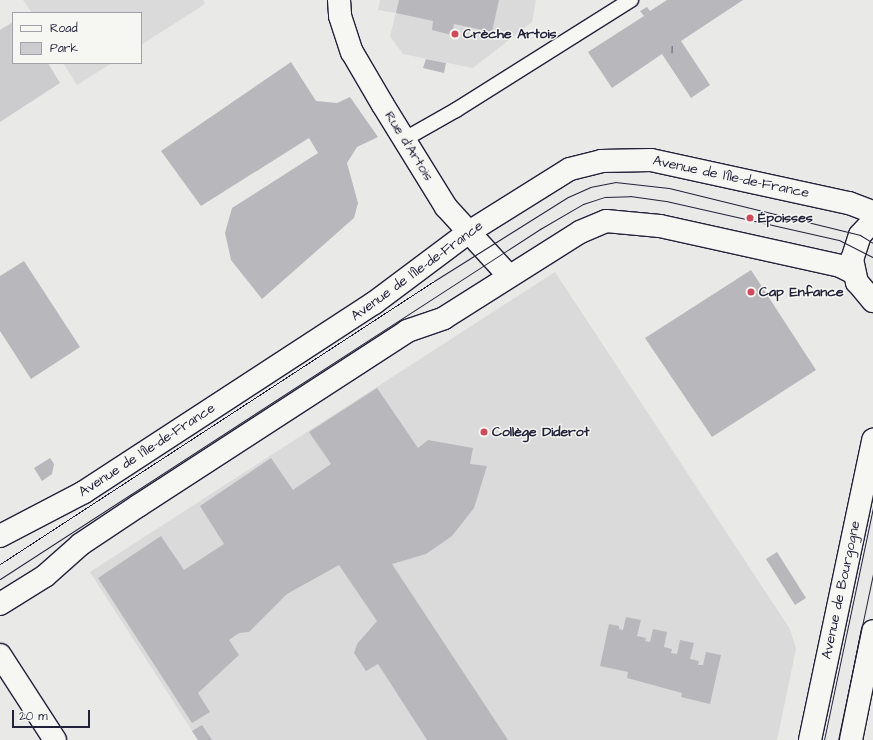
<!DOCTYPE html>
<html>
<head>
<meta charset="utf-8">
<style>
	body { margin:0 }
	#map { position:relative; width:873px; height:740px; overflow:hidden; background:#e9e9e7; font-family:"Architects Daughter",sans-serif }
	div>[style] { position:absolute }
	.built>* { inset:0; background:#dadada }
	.green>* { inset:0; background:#ccccce }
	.building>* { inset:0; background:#b8b8bc }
	.roads { filter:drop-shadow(1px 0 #22223b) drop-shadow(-1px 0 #22223b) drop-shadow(0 1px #22223b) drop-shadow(0 -1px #22223b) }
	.lane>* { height:14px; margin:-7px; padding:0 7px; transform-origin:7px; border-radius:7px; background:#f6f6f2 }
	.street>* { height:22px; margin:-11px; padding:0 11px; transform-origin:11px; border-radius:11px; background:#f6f6f2 }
	.secondary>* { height:22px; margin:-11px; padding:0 11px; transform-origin:11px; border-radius:11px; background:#f6f6f2 }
	.tram>* { height:1px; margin:-0.5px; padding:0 0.5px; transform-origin:0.5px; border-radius:0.5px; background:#22223b }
	.dots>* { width:11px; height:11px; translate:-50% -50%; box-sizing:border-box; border:2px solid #f6f6f2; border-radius:50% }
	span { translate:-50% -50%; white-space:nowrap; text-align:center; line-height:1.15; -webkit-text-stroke:3px #f6f6f2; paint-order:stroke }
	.number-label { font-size:12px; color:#48485b }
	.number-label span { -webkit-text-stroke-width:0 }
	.poi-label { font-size:14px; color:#22223b; font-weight:700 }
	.left { translate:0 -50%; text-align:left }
	.street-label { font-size:14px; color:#22223b }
	.legend { position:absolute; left:12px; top:12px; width:130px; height:52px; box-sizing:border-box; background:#f6f6f2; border:1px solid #a1a1a9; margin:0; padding:5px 7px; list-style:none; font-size:12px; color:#22223b }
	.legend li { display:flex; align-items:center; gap:8px; height:20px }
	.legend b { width:20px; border:1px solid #a1a1a9 }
	.scale { position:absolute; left:12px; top:710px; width:78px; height:18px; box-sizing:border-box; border:2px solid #22223b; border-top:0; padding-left:5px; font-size:12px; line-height:14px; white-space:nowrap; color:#22223b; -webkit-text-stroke:3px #f6f6f2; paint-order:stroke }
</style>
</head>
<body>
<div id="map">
	<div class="built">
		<i style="clip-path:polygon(23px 0,203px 0,205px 4px,141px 45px,141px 13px,32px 13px)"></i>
		<i style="clip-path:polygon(380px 0,536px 0,532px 22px,473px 68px,403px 54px,390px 36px,396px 13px,378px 10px)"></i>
		<i style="clip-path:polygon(63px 63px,112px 63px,77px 85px)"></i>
		<i style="clip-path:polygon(555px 272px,790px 629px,796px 649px,777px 740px,198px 740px,90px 572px)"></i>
	</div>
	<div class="green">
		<i style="clip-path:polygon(13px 22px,13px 63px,48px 63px,60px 83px,0 122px,0 30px)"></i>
	</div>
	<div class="building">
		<i style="clip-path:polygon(399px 0,499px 0,492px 32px,454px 24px,452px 35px,432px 30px,433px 21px,396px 13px)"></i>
		<i style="clip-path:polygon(667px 0,743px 0,681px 41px,710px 85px,691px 98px,662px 54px,612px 88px,588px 52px,644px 16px,640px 11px,647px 7px,650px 11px)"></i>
		<i style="clip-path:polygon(426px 59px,446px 63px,444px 73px,423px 68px)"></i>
		<i style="clip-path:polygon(291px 62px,316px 101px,337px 103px,350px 97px,378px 137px,357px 147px,347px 163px,358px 203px,354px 218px,262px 299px,231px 260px,225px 233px,232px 208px,318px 153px,309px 138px,201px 206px,161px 151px)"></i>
		<i style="clip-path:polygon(24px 261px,80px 347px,31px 379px,0 331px,0 276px)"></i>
		<i style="clip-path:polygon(751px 270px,816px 370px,712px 437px,645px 338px)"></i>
		<i style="clip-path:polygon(377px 388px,418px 448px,428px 440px,473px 448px,470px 464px,487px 466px,474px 508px,452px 536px,426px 554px,392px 564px,508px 740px,427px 740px,378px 664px,366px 671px,354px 653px,357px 644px,377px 621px,339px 565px,287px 594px,249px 632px,239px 633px,229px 640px,239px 655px,198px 693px,210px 712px,192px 723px,98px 578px,161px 536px,184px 570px,224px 544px,200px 506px,271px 458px,293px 490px,331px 464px,309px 432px)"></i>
		<i style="clip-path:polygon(50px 458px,54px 464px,52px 474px,42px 481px,34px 468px)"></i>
		<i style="clip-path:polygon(777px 552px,806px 598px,795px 605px,766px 559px)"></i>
		<i style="clip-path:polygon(626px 617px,641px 620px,637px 636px,646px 638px,645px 641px,650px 642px,653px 629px,667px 632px,664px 647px,672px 649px,671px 653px,677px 654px,680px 640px,694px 643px,690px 659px,699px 661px,698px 665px,703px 665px,706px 652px,721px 655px,710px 704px,681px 697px,682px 693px,627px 678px,628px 672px,600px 666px,609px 624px,619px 626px,619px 629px,623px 630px)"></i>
		<i style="clip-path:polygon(202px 725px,212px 740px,198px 740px,192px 731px)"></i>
	</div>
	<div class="roads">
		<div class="lane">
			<i style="left:405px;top:139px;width:59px;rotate:-29.6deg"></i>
			<i style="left:456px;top:110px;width:207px;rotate:-32.2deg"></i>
		</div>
		<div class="street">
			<i style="left:339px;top:0;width:16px;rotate:86deg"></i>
			<i style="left:340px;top:16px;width:38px;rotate:72deg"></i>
			<i style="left:352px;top:52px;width:61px;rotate:59.7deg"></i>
			<i style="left:383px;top:105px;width:120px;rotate:58.3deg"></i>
			<i style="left:446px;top:207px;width:93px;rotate:47.6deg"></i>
			<i style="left:0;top:655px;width:101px;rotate:57.1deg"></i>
		</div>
		<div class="secondary">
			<i style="left:873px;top:221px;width:19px;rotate:133deg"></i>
			<i style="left:860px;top:235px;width:25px;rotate:108deg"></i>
			<i style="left:852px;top:259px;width:24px;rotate:78deg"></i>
			<i style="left:857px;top:282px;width:25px;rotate:50deg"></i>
			<i style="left:0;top:536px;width:95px;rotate:-27.6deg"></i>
			<i style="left:84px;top:492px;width:346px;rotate:-33.1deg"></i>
			<i style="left:374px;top:303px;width:119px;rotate:-36.8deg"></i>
			<i style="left:469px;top:232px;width:119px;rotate:-32deg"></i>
			<i style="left:570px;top:169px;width:32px;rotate:-14deg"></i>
			<i style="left:601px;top:161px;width:50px;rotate:-1.1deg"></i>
			<i style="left:651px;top:160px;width:203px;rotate:12.3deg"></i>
			<i style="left:849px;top:203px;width:26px;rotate:21deg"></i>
			<i style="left:0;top:604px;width:53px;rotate:-31.9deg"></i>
			<i style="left:45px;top:576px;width:48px;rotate:-41.6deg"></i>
			<i style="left:81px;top:544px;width:69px;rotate:-33.7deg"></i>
			<i style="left:138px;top:506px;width:321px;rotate:-33deg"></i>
			<i style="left:407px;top:331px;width:39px;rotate:-19deg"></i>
			<i style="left:444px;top:318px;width:161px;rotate:-32.3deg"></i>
			<i style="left:580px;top:232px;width:28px;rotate:-23deg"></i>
			<i style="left:606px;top:221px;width:54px;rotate:5.3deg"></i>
			<i style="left:660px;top:226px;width:184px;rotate:12.5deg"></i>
			<i style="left:840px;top:266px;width:16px;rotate:27deg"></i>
			<i style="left:810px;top:740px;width:307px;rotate:-78.1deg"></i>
			<i style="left:851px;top:740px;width:111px;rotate:-78.6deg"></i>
		</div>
	</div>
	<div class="tram">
		<i style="left:0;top:564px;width:518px;rotate:-33.11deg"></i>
		<i style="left:434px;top:281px;width:158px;rotate:-32.1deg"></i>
		<i style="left:568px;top:197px;width:24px;rotate:-24deg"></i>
		<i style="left:590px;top:187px;width:25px;rotate:-11deg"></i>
		<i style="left:615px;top:182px;width:54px;rotate:6.3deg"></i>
		<i style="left:669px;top:188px;width:197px;rotate:13.8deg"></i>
		<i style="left:860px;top:235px;width:15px;rotate:32deg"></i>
		<i style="left:0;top:579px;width:644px;rotate:-32.95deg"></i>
		<i style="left:540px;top:229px;width:50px;rotate:-30.2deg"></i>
		<i style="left:583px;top:204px;width:23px;rotate:-18deg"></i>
		<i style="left:605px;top:197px;width:25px;rotate:-2deg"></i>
		<i style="left:630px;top:196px;width:36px;rotate:8deg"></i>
		<i style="left:666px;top:201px;width:177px;rotate:12.7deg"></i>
		<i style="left:839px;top:240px;width:38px;rotate:27deg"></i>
		<i style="left:824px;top:740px;width:238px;rotate:-78.1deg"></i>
		<i style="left:838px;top:740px;width:170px;rotate:-78.1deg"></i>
	</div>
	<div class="dots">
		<i style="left:455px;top:34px;background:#d1495b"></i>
		<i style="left:750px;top:218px;background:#d1495b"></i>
		<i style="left:751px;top:292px;background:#d1495b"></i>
		<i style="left:484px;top:432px;background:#d1495b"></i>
	</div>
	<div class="number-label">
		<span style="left:672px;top:50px">1</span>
	</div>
	<div class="poi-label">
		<span class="left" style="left:463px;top:34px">Crèche Artois</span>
		<span class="left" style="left:758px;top:218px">Époisses</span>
		<span class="left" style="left:759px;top:292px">Cap Enfance</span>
		<span class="left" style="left:492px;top:432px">Collège Diderot</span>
	</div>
	<div class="street-label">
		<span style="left:409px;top:146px;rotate:58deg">Rue d'Artois</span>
		<span style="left:731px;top:177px;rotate:12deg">Avenue de l’Île-de-France</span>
		<span style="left:417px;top:271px;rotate:-36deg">Avenue de l’Île-de-France</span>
		<span style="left:147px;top:450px;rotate:-33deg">Avenue de l’Île-de-France</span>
		<span style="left:841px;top:590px;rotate:-78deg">Avenue de Bourgogne</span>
	</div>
	<ul class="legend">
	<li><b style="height:5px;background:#f6f6f2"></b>Road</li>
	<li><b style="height:11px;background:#ccccce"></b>Park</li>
	</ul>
	<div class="scale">20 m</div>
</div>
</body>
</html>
